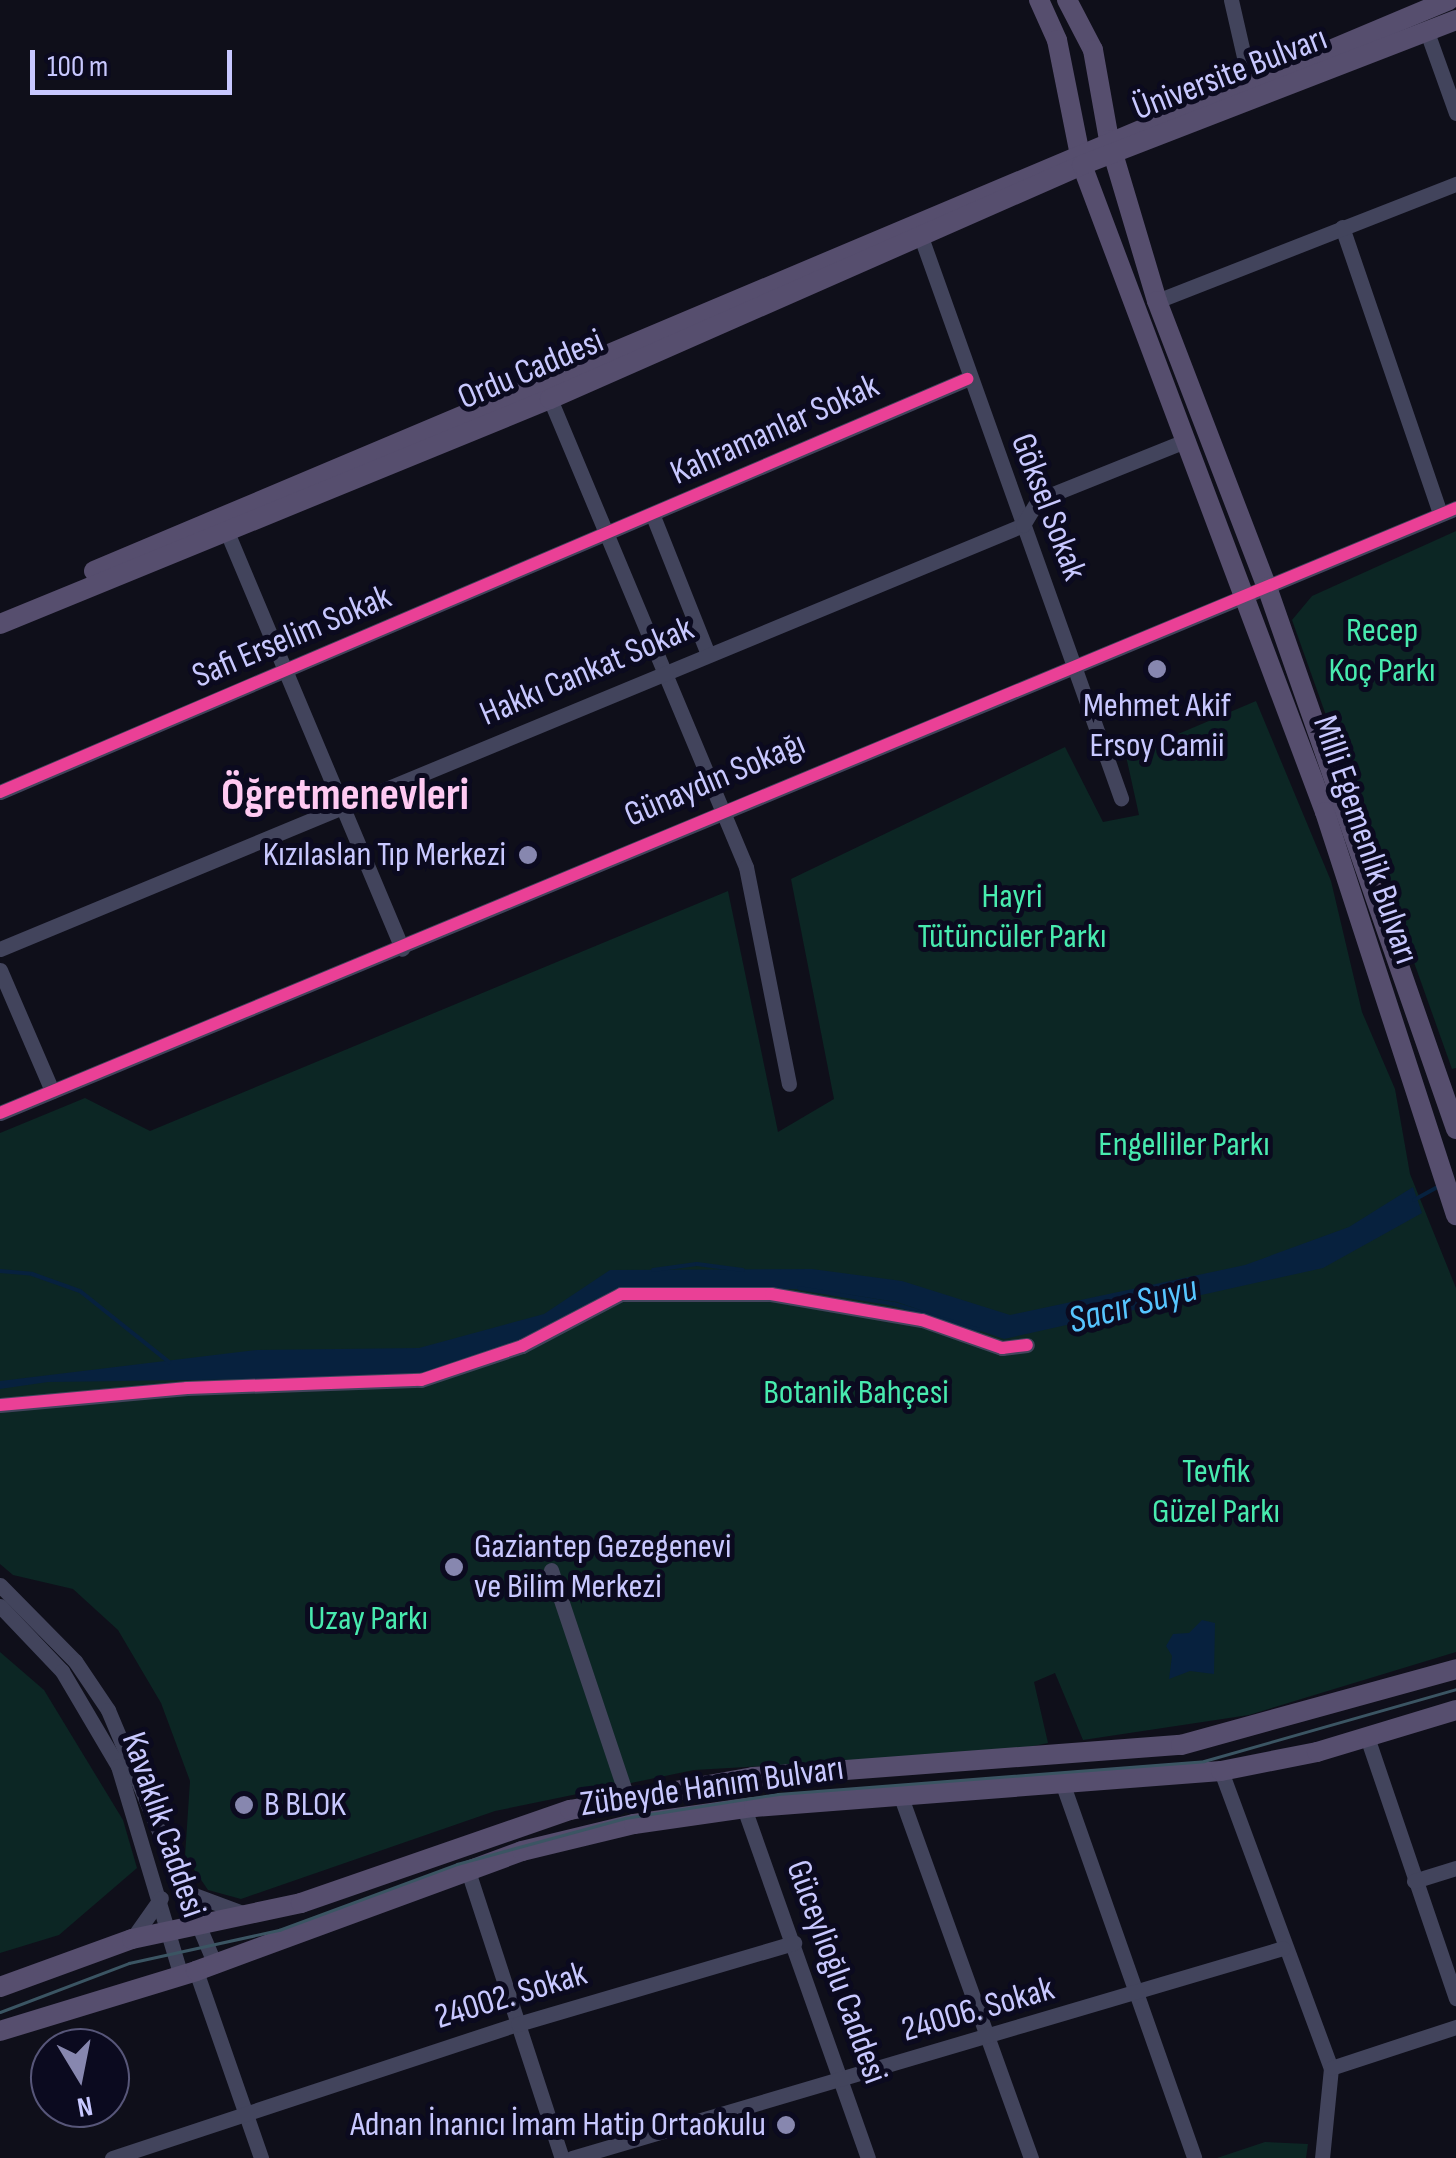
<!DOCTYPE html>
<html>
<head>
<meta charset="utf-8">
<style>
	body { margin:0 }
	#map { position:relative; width:1456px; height:2158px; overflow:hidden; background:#0f0f1a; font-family:"Sofia Sans Condensed",sans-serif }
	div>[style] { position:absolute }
	.green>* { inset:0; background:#0c2624 }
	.water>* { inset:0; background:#07213e }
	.stream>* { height:4px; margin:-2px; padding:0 2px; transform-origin:2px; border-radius:2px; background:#07213e }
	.minor>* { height:15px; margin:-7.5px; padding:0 7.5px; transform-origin:7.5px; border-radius:7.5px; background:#42445c }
	.major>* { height:20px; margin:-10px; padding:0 10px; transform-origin:10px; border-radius:10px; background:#564e6e }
	.tram>* { height:2.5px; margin:-1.25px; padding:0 1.25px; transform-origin:1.25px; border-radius:1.25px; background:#3b5563 }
	.cycleway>* { height:12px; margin:-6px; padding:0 6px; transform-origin:6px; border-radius:6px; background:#ea4096 }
	.dots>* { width:28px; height:28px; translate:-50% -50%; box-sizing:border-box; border:5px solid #0b0a1f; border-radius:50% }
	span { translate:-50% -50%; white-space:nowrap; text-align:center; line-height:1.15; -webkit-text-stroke:10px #0b0a1f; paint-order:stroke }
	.street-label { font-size:35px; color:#c8c8ff }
	.park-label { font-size:35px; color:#48ebaf }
	.poi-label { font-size:35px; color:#c8c8ff }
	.right { translate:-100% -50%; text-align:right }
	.left { translate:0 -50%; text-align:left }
	.water-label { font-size:38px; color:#56c5ff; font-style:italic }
	.district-label { font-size:45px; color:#ffcaf2; font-weight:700 }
	.north { position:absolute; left:30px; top:2028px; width:100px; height:100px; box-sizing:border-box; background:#0b0a1f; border:2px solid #575679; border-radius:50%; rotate:170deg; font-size:28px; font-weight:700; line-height:40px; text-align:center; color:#c8c8ff }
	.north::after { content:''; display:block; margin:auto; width:35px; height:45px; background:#8787af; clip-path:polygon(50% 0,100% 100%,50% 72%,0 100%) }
	.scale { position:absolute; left:30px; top:50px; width:202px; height:45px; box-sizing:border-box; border:5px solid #c8c8ff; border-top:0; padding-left:12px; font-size:30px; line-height:35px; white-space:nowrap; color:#c8c8ff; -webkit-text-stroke:8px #0b0a1f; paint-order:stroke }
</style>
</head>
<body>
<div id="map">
	<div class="green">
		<i style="clip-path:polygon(1456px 531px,1456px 1068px,1452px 1069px,1292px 620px,1312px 596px)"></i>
		<i style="clip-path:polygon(1256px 701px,1331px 881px,1362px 1012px,1395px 1089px,1410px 1174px,1456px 1288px,1456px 1652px,1249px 1715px,1083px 1740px,1055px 1673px,1034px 1682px,1048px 1743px,1003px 1752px,694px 1770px,495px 1811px,241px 1899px,208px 1890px,185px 1856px,190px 1781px,161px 1703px,118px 1630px,73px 1589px,13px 1575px,0 1564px,0 1133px,85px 1098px,150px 1131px,728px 891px,778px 1132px,834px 1099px,791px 879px,1065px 747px,1103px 822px,1139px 815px,1126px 756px)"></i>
		<i style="clip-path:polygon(0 1652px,44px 1690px,123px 1820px,137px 1868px,59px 1935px,0 1953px)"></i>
		<i style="clip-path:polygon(1265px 2142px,1308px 2144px,1306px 2158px,1217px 2158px)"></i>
	</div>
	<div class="water">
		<i style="clip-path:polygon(1413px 1187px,1422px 1213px,1323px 1268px,1004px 1339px,897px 1302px,811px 1289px,618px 1289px,548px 1334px,420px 1377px,48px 1382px,0 1389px,0 1381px,257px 1350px,419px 1348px,544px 1314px,610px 1270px,812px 1269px,902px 1281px,1010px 1315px,1245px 1265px,1349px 1227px)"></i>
		<i style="clip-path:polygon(1202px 1620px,1215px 1623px,1214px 1674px,1190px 1671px,1169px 1679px,1172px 1656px,1166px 1646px,1173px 1634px,1189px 1633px)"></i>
	</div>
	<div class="stream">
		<i style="left:1414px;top:1200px;width:31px;rotate:-29deg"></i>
		<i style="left:653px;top:1270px;width:44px;rotate:-7.8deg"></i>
		<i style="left:697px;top:1264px;width:46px;rotate:7.4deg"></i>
		<i style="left:0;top:1271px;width:32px;rotate:5deg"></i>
		<i style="left:32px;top:1274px;width:51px;rotate:19.5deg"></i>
		<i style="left:80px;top:1291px;width:114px;rotate:38.6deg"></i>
		<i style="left:799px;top:1288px;width:96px;rotate:9.6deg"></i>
		<i style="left:894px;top:1304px;width:89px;rotate:17deg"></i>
	</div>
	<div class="minor">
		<i style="left:1231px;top:0;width:85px;rotate:77.1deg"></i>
		<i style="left:1427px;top:32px;width:86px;rotate:70.3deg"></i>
		<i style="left:1342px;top:227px;width:303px;rotate:71.1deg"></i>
		<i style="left:921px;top:237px;width:596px;rotate:70.38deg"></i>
		<i style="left:1157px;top:301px;width:321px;rotate:-21.4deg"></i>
		<i style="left:550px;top:399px;width:507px;rotate:67.28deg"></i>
		<i style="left:746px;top:867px;width:221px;rotate:78.8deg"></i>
		<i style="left:653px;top:516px;width:149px;rotate:68.3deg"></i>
		<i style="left:227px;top:532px;width:452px;rotate:67.2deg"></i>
		<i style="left:0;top:792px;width:1052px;rotate:-23.13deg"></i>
		<i style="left:0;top:949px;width:1107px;rotate:-22.51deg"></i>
		<i style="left:1023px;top:525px;width:29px;rotate:-59deg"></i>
		<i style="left:1038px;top:500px;width:161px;rotate:-21.9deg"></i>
		<i style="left:0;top:970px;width:132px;rotate:66.7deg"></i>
		<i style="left:0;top:1113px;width:1577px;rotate:-22.56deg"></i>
		<i style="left:0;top:1405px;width:188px;rotate:-5.2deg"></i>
		<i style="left:187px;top:1388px;width:234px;rotate:-2deg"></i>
		<i style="left:421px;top:1380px;width:107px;rotate:-18.6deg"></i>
		<i style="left:522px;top:1346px;width:112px;rotate:-27.7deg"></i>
		<i style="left:621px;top:1294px;width:150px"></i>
		<i style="left:771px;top:1294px;width:153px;rotate:9.8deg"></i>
		<i style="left:922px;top:1320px;width:85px;rotate:19.3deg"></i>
		<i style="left:1002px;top:1348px;width:25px;rotate:-7deg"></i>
		<i style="left:551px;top:1570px;width:239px;rotate:71.5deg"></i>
		<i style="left:0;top:1585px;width:107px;rotate:45.4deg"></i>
		<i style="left:75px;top:1661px;width:59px;rotate:56deg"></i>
		<i style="left:108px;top:1710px;width:277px;rotate:67.2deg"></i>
		<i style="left:0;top:1606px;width:90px;rotate:46.4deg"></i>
		<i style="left:62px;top:1671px;width:110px;rotate:59.5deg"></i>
		<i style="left:118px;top:1766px;width:219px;rotate:73.3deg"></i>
		<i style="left:1367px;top:1737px;width:276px;rotate:71.2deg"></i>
		<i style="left:1221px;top:1771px;width:317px;rotate:69.7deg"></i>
		<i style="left:1331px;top:2068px;width:90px;rotate:95.7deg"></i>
		<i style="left:1063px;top:1785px;width:395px;rotate:70.6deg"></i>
		<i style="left:901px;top:1797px;width:384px;rotate:70.2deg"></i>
		<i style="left:744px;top:1808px;width:371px;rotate:70.5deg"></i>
		<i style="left:468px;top:1871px;width:302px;rotate:71.9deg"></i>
		<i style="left:1414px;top:1881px;width:44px;rotate:-17.2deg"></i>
		<i style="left:189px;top:1893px;width:63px;rotate:20.4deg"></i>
		<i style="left:132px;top:1939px;width:50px;rotate:-54.7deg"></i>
		<i style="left:196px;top:1971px;width:198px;rotate:70.8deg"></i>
		<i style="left:1331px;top:2068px;width:132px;rotate:-18.2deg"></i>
		<i style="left:112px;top:2158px;width:428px;rotate:-18.3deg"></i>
		<i style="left:518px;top:2024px;width:288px;rotate:-16.4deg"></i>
		<i style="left:572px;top:2158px;width:741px;rotate:-16.45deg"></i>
	</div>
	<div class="major">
		<i style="left:1039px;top:0;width:44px;rotate:65.8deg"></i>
		<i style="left:1057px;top:40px;width:127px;rotate:78.7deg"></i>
		<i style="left:1082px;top:165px;width:691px;rotate:69.41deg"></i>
		<i style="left:1325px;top:812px;width:424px;rotate:72deg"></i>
		<i style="left:1067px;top:0;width:56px;rotate:62.5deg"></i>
		<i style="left:1093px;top:50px;width:91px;rotate:79.9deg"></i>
		<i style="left:1109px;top:140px;width:168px;rotate:73.4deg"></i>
		<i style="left:1157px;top:301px;width:306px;rotate:69deg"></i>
		<i style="left:1267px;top:587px;width:574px;rotate:70.78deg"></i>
		<i style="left:94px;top:571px;width:1470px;rotate:-22.85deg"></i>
		<i style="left:0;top:624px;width:594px;rotate:-22.25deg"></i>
		<i style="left:550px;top:399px;width:581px;rotate:-23.74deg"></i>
		<i style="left:1082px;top:165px;width:401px;rotate:-21.2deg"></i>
		<i style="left:0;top:1987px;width:140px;rotate:-20deg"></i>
		<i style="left:132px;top:1939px;width:173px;rotate:-12deg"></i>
		<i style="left:301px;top:1903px;width:285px;rotate:-19.1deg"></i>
		<i style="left:570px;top:1810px;width:186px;rotate:-10.2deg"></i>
		<i style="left:753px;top:1777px;width:429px;rotate:-4.3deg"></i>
		<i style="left:1181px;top:1745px;width:285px;rotate:-15.4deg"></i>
		<i style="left:0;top:2031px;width:205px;rotate:-17deg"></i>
		<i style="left:196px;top:1971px;width:347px;rotate:-20.2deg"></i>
		<i style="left:522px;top:1851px;width:115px;rotate:-13.6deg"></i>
		<i style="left:634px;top:1824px;width:121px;rotate:-8.1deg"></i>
		<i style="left:754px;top:1807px;width:468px;rotate:-4.4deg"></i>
		<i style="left:1221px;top:1771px;width:98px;rotate:-11.2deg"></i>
		<i style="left:1317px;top:1752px;width:145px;rotate:-16.8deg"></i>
	</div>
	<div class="tram">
		<i style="left:0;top:2012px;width:138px;rotate:-20.8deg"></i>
		<i style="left:129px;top:1963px;width:154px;rotate:-12.4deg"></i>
		<i style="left:279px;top:1930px;width:190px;rotate:-20.3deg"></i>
		<i style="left:457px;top:1864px;width:174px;rotate:-15.3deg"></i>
		<i style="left:625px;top:1818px;width:155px;rotate:-8.9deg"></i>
		<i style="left:778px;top:1794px;width:427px;rotate:-4.4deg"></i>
		<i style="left:1204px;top:1761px;width:262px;rotate:-15.9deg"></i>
	</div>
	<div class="cycleway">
		<i style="left:0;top:792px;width:1052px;rotate:-23.13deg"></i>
		<i style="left:0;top:1113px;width:1577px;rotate:-22.56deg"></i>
		<i style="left:0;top:1405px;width:188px;rotate:-5.2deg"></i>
		<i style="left:187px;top:1388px;width:234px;rotate:-2deg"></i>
		<i style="left:421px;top:1380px;width:107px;rotate:-18.6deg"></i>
		<i style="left:522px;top:1346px;width:112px;rotate:-27.7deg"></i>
		<i style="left:621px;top:1294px;width:150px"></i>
		<i style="left:771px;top:1294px;width:153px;rotate:9.8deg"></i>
		<i style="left:922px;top:1320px;width:85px;rotate:19.3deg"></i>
		<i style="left:1002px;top:1348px;width:25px;rotate:-7deg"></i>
	</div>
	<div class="dots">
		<i style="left:1157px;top:669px;background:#8787af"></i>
		<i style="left:528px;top:855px;background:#8787af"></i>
		<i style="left:454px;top:1567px;background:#8787af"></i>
		<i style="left:244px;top:1805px;background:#8787af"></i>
		<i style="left:786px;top:2125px;background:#8787af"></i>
	</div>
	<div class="street-label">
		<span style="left:1230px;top:74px;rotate:-21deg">Üniversite Bulvarı</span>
		<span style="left:531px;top:370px;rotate:-23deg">Ordu Caddesi</span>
		<span style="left:775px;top:430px;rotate:-24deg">Kahramanlar Sokak</span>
		<span style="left:1048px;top:507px;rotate:69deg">Göksel Sokak</span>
		<span style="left:292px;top:637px;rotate:-23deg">Safi Erselim Sokak</span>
		<span style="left:587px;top:672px;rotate:-23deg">Hakkı Cankat Sokak</span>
		<span style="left:715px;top:780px;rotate:-23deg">Günaydın Sokağı</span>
		<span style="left:1365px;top:840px;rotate:71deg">Milli Egemenlik Bulvarı</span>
		<span style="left:712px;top:1787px;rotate:-8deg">Zübeyde Hanım Bulvarı</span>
		<span style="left:163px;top:1825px;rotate:71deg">Kavaklık Caddesi</span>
		<span style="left:836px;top:1972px;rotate:70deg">Güceylioğlu Caddesi</span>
		<span style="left:511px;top:1996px;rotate:-17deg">24002. Sokak</span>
		<span style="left:978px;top:2010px;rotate:-16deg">24006. Sokak</span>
	</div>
	<div class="park-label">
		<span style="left:1382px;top:651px">Recep<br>Koç Parkı</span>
		<span style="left:1012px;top:917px">Hayri<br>Tütüncüler Parkı</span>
		<span style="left:1184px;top:1145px">Engelliler Parkı</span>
		<span style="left:856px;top:1393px">Botanik Bahçesi</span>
		<span style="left:1216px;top:1492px">Tevfik<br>Güzel Parkı</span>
		<span style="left:368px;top:1619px">Uzay Parkı</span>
	</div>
	<div class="poi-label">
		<span style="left:1157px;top:726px">Mehmet Akif<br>Ersoy Camii</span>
		<span class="right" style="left:506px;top:855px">Kızılaslan Tıp Merkezi</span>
		<span class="left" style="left:474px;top:1567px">Gaziantep Gezegenevi<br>ve Bilim Merkezi</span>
		<span class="left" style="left:264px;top:1805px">B BLOK</span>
		<span class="right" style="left:766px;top:2125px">Adnan İnanıcı İmam Hatip Ortaokulu</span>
	</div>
	<div class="water-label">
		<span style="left:1133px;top:1305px;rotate:-15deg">Sacır Suyu</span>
	</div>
	<div class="district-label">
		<span style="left:345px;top:796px">Öğretmenevleri</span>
	</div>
	<div class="north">N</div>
	<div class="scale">100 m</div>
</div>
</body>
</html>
